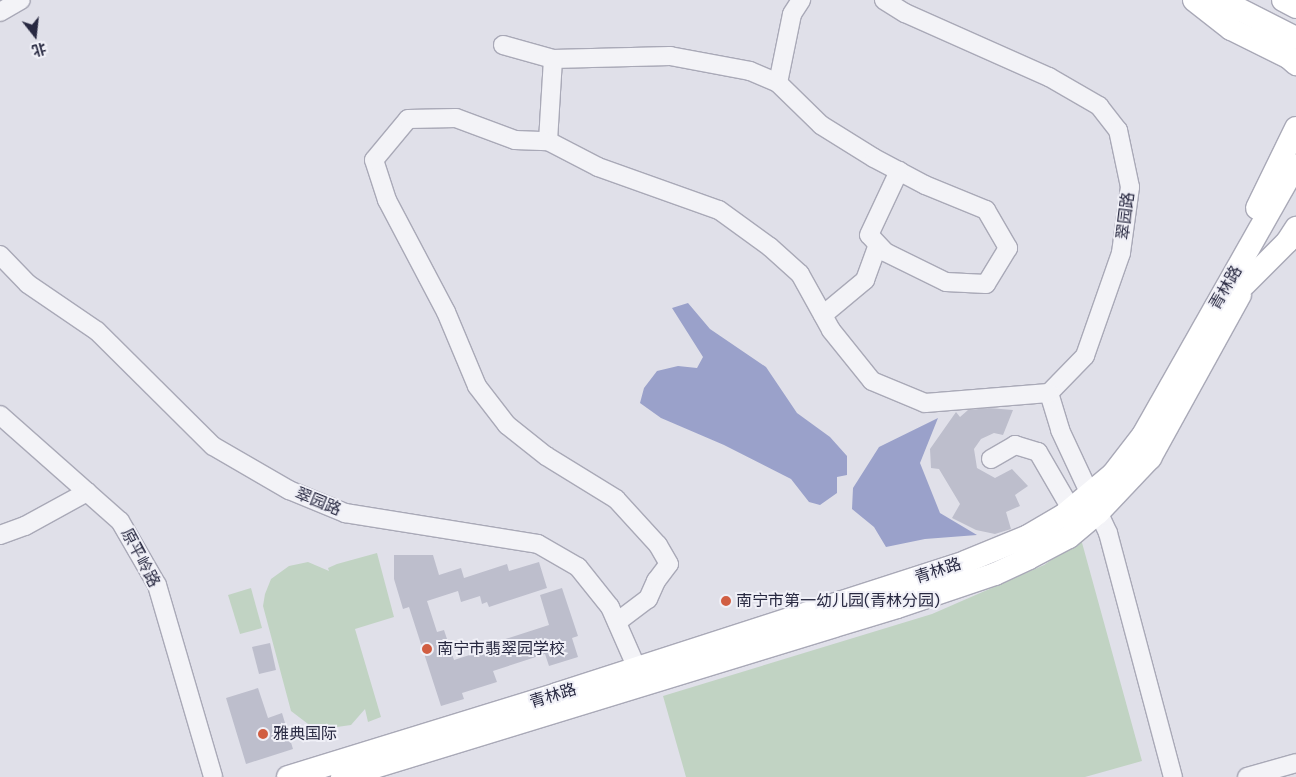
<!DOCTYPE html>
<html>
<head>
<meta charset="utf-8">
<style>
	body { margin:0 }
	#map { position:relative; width:1296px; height:777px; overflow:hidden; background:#e0e0e9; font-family:"DM Sans","Noto Sans SC",sans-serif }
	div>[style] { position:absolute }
	.green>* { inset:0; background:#c1d3c3 }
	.water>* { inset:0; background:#9aa1ca }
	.building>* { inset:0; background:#bdbecc }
	.roads { filter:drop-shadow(1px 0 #a9a9b7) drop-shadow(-1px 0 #a9a9b7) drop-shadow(0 1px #a9a9b7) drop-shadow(0 -1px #a9a9b7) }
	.minor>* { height:18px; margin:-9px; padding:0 9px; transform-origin:9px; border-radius:9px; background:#f3f3f7 }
	.major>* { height:22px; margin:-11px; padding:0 11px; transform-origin:11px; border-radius:11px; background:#fff }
	.dots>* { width:14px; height:14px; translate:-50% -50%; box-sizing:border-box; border:2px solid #f0f0f7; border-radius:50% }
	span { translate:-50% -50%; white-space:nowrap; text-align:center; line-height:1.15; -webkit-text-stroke:4px #f0f0f7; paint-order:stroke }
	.street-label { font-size:16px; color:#282941 }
	.poi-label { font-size:16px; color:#282941 }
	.left { translate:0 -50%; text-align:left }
	.north { position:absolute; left:10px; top:10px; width:50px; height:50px; -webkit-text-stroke:4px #f0f0f7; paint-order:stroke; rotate:164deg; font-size:14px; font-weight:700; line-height:20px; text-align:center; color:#282941 }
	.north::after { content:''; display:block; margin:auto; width:18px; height:22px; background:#282941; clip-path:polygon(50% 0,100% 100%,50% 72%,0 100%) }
</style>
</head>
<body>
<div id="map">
	<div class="green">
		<i style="clip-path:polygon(1081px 539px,1142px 761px,1085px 777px,686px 777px,663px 696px,932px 614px,1044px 565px)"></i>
		<i style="clip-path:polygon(377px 553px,394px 617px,355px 629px,381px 717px,368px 722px,365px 709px,351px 725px,316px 730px,291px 711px,263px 606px,265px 594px,271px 579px,289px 566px,308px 562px,329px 571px,328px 568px,337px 564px)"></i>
		<i style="clip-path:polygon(251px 588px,262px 628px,240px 634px,228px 595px)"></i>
	</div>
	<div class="water">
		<i style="clip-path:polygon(688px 303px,710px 329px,766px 367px,797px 413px,830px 437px,847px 456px,847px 475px,837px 477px,837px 493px,820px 505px,809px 502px,791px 479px,724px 445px,661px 418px,640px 403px,644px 388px,657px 371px,678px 366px,697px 368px,703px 357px,672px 308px)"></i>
		<i style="clip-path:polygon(938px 418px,920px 463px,940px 513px,977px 535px,925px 539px,886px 547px,874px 527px,852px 509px,853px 488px,879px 447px)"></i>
	</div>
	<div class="building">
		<i style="clip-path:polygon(989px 408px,1013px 410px,1003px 435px,994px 433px,981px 439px,974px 449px,977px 468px,995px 478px,1012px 469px,1028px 486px,1015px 495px,1020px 506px,1006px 512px,1011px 529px,995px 534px,976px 530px,952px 518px,960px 504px,939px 469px,931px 468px,930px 449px,956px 412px,960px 417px,968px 410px)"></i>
		<i style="clip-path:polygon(394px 555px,433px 555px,439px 575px,461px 568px,464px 578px,507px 564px,509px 571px,539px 562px,547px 588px,489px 607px,487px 602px,482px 604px,480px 596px,461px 602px,458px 591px,427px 601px,437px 632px,444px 630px,454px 660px,482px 651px,481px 647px,549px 625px,540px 595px,562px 588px,578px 636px,572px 638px,578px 657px,549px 666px,545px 654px,493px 671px,497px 682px,462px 693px,464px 699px,441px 706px,409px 607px,403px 609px,394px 579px)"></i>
		<i style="clip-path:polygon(270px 643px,276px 670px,259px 674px,252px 647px)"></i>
		<i style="clip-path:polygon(258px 688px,268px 718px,282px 713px,293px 749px,246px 764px,226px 698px)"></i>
	</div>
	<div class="roads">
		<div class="minor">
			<i style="left:884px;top:0;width:25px;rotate:32deg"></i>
			<i style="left:905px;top:13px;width:158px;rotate:24deg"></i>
			<i style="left:1049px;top:77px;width:58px;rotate:30.1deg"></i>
			<i style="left:1099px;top:106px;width:31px;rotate:52deg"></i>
			<i style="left:1118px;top:130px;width:58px;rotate:78.1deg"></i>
			<i style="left:1130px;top:187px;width:67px;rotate:97.8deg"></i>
			<i style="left:1121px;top:253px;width:109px;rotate:109.3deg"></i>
			<i style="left:1085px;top:356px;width:52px;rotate:134.2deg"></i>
			<i style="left:1049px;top:393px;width:39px;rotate:73deg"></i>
			<i style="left:1060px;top:430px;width:114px;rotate:65deg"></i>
			<i style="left:1108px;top:533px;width:253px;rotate:75.1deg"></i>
			<i style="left:0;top:12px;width:24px;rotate:-30deg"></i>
			<i style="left:503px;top:45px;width:52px;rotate:15.6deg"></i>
			<i style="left:778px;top:83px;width:70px;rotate:-78.5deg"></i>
			<i style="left:792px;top:14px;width:17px;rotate:-57deg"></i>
			<i style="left:548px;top:141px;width:82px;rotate:-86.5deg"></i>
			<i style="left:553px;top:59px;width:117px;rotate:-1.5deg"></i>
			<i style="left:670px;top:56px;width:81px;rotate:10.6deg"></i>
			<i style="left:750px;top:71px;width:30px;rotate:23deg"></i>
			<i style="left:778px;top:83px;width:60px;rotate:44.3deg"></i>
			<i style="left:821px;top:125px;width:62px;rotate:31.9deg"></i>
			<i style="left:874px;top:158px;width:58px;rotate:27.9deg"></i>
			<i style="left:925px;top:185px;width:66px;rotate:22.3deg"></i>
			<i style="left:986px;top:210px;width:44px;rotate:59.9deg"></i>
			<i style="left:1008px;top:248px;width:42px;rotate:121.4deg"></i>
			<i style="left:986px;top:284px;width:40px;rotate:-177.1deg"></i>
			<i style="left:946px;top:282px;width:68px;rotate:-153.8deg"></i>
			<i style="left:885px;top:252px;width:23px;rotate:-133deg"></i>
			<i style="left:869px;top:235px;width:71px;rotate:-64.9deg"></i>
			<i style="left:0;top:255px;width:40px;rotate:46deg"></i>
			<i style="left:28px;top:284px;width:83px;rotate:34.3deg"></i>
			<i style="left:97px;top:331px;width:163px;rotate:44.8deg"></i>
			<i style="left:213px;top:446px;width:88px;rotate:30.1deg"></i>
			<i style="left:289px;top:490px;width:61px;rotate:22.3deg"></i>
			<i style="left:345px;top:513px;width:195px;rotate:9.1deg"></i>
			<i style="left:538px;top:544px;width:46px;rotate:29.9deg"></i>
			<i style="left:578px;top:567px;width:51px;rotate:51.3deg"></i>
			<i style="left:610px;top:607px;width:80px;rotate:66.3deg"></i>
			<i style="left:823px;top:315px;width:55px;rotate:-39.8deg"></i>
			<i style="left:865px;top:280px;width:37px;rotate:-70deg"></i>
			<i style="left:0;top:415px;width:160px;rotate:41.5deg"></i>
			<i style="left:120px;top:521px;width:74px;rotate:60deg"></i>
			<i style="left:157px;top:585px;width:200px;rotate:73.7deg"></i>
			<i style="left:991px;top:459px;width:28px;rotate:-30deg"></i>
			<i style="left:1015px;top:445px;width:24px;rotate:17deg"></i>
			<i style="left:1038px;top:452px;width:66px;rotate:59.9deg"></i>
			<i style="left:0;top:535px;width:27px;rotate:-20deg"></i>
			<i style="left:25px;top:526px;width:71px;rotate:-28.7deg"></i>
			<i style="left:617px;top:622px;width:39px;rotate:-37deg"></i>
			<i style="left:648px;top:599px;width:20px;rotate:-66deg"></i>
			<i style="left:656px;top:581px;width:21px;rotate:-53deg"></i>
			<i style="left:669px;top:564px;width:22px;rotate:-120deg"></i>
			<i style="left:658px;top:545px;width:62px;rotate:-132.4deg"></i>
			<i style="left:616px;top:499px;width:82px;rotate:-148.4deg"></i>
			<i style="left:546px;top:456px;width:50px;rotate:-141.5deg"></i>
			<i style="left:507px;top:425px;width:49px;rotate:-127.6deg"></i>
			<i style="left:477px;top:386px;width:80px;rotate:-112.7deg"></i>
			<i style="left:446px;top:312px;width:127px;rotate:-117.8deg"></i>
			<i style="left:387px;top:200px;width:42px;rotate:-108deg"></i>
			<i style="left:374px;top:160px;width:53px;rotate:-50.3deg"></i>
			<i style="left:408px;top:119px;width:48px;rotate:-1.2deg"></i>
			<i style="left:456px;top:118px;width:63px;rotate:20.4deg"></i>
			<i style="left:515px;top:140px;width:33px;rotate:2deg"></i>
			<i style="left:548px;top:141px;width:56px;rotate:27.5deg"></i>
			<i style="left:598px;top:167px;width:128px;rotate:19.6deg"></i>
			<i style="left:719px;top:210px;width:63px;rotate:36deg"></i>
			<i style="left:770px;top:247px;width:40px;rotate:42deg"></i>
			<i style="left:800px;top:274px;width:64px;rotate:61deg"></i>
			<i style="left:831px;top:330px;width:65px;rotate:51.2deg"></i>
			<i style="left:872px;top:381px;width:57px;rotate:22.5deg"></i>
			<i style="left:925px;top:403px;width:124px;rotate:-4.6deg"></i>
			<i style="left:1247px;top:777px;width:51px;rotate:-15.9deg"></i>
		</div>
		<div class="major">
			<i style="left:1194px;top:0;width:47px;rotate:38.1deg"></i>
			<i style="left:1231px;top:29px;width:64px;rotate:26.2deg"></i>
			<i style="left:1288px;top:57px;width:11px;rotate:41deg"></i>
			<i style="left:1221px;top:0;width:84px;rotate:26.9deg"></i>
			<i style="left:1283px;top:0;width:15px;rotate:28deg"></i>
			<i style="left:1257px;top:208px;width:89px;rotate:-64deg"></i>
			<i style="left:1245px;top:284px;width:59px;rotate:-45deg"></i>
			<i style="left:1287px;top:242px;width:17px;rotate:-57deg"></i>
			<i style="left:288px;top:777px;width:282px;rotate:-17.1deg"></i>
			<i style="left:557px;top:694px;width:429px;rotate:-17.9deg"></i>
			<i style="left:965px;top:562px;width:68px;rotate:-22.4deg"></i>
			<i style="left:1028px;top:536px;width:42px;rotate:-30.3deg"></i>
			<i style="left:1064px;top:515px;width:64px;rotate:-39.9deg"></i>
			<i style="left:1113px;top:474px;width:49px;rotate:-52.4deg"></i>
			<i style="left:1143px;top:435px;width:310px;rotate:-60.5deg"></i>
			<i style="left:342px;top:777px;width:580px;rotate:-17.03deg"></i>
			<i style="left:897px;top:607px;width:103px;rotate:-18.6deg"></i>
			<i style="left:995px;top:574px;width:38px;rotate:-25deg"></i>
			<i style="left:1029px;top:558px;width:45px;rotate:-27.7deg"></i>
			<i style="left:1069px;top:537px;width:38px;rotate:-40deg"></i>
			<i style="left:1098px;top:513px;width:76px;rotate:-46.6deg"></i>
			<i style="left:1150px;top:458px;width:186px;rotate:-61.1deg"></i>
		</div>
	</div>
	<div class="dots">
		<i style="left:726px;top:601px;background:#d15e42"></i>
		<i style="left:427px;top:649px;background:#d15e42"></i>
		<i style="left:263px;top:734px;background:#d15e42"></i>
	</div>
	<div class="street-label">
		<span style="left:1126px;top:216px;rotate:-83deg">翠园路</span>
		<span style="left:1226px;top:288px;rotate:-60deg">青林路</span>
		<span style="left:318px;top:502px;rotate:22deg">翠园路</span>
		<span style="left:140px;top:558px;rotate:62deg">原平岭路</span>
		<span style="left:938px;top:571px;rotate:-18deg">青林路</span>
		<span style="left:553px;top:696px;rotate:-17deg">青林路</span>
	</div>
	<div class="poi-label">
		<span class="left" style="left:736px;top:601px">南宁市第一幼儿园(青林分园)</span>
		<span class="left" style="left:437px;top:649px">南宁市翡翠园学校</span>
		<span class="left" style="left:273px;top:734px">雅典国际</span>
	</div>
	<div class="north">北</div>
</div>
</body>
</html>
